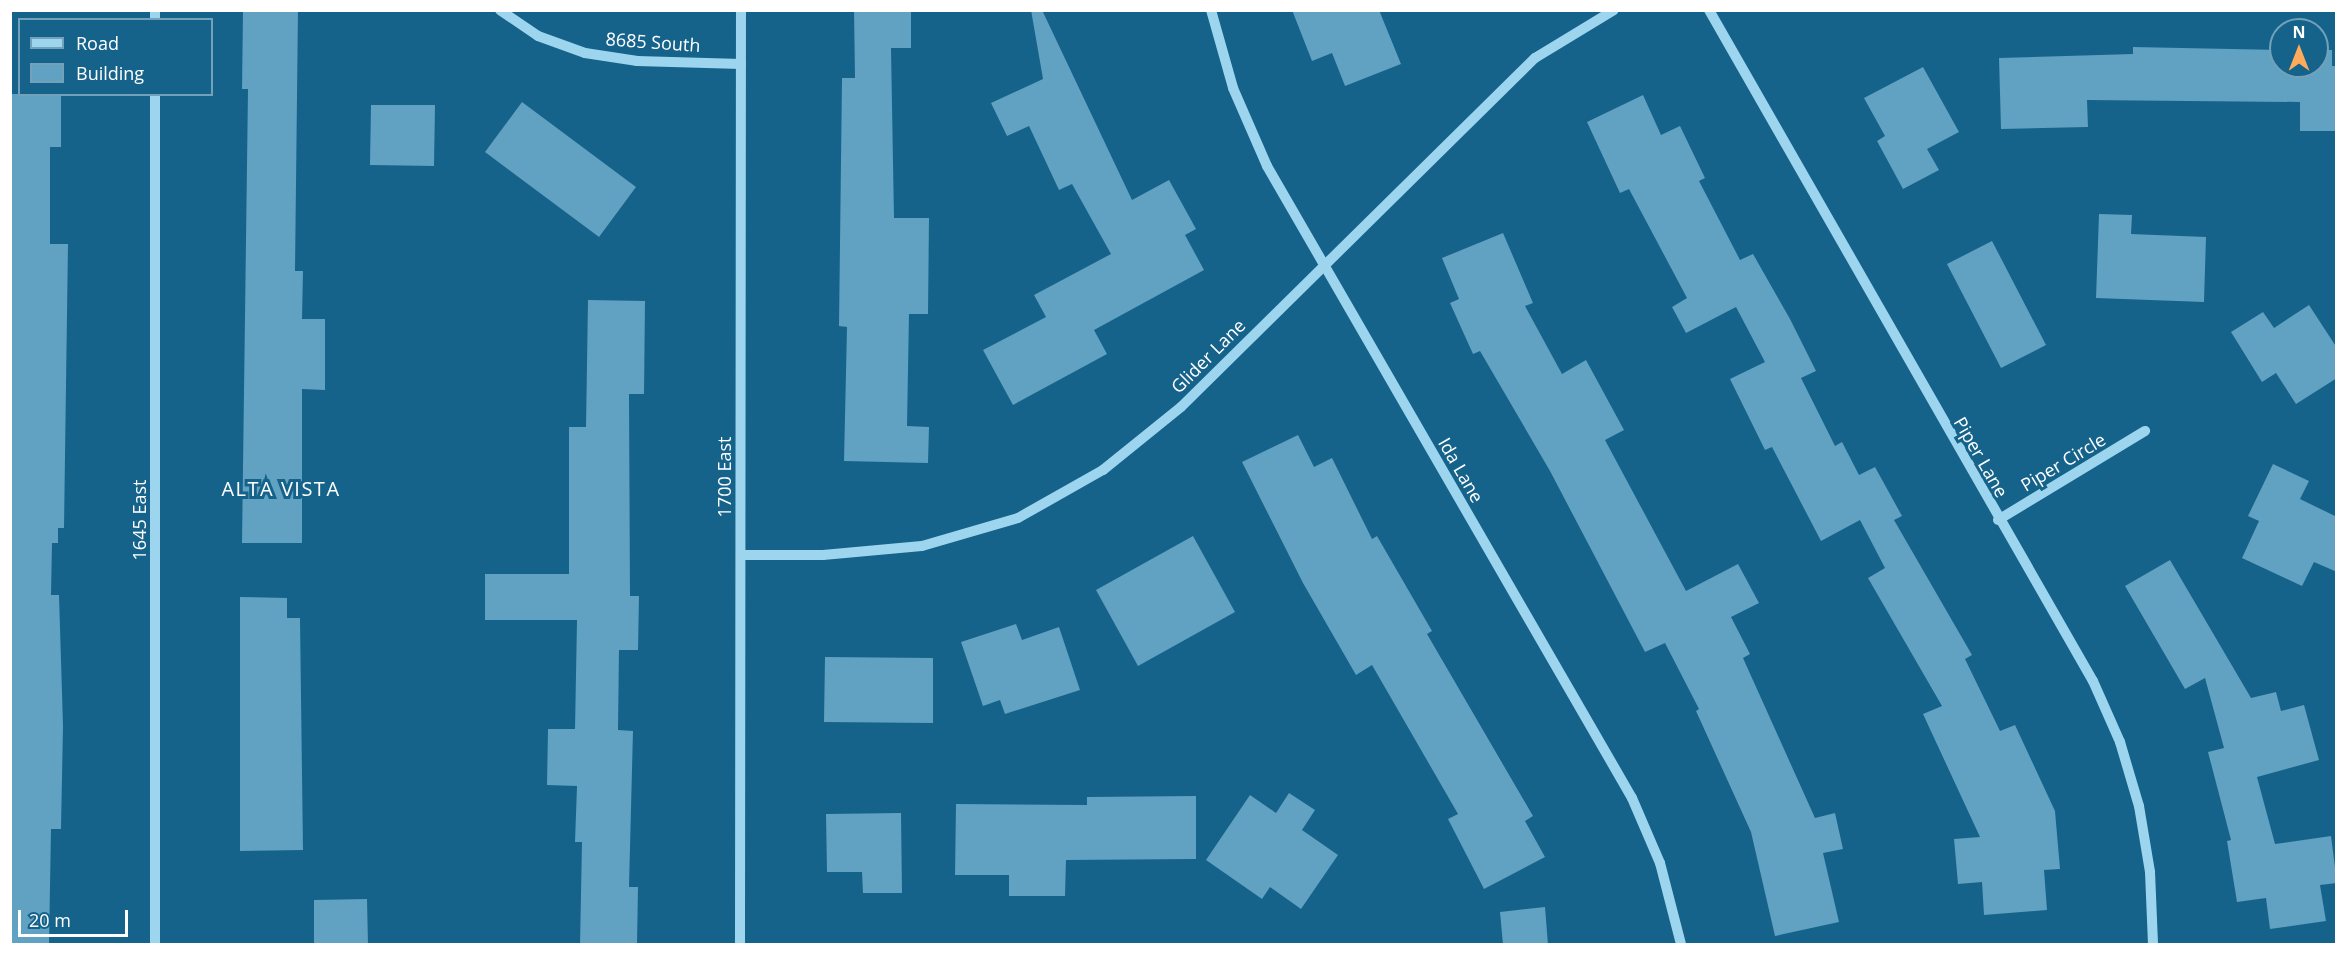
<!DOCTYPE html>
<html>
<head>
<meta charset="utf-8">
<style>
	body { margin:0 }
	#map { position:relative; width:2347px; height:955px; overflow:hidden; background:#15638a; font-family:"Open Sans",sans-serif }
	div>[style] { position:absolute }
	.building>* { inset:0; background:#61a1c1 }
	.minor>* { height:10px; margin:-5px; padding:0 5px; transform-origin:5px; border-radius:5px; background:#9dd5ef }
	span { translate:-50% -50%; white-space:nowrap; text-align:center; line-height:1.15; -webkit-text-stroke:6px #15638a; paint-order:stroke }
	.street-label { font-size:18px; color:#fff }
	.neighbourhood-label { font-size:20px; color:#fff; letter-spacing:1.5px }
	.frame { position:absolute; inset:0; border:12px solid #fff; pointer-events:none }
	.legend { position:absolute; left:18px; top:18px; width:195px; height:78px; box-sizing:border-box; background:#15638a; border:2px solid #73a1b9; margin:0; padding:8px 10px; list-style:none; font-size:18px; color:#fff }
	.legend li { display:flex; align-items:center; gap:12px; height:30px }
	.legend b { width:30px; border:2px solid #73a1b9 }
	.north { position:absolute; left:2269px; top:18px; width:60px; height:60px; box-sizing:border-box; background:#15638a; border:2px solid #73a1b9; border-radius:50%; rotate:0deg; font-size:16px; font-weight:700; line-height:24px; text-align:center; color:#fff }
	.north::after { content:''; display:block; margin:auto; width:21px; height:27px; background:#ffab5b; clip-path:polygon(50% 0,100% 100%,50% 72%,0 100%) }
	.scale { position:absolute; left:18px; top:910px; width:110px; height:27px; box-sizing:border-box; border:3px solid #fff; border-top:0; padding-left:8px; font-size:18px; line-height:21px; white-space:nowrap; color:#fff; -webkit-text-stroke:4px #15638a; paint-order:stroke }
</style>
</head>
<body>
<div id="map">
	<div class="building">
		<i style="clip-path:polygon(243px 10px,298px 10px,295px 271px,303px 271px,302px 319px,325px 319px,325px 390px,302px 389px,302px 543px,242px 543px,248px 89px,242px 89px)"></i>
		<i style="clip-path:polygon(854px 10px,911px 10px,911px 48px,891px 48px,894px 218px,929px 218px,928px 314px,909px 314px,907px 426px,929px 427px,928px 463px,844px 461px,847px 327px,839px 326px,842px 78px,855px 78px)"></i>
		<i style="clip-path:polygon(1031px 10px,1042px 10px,1132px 200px,1169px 180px,1196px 229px,1185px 235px,1204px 270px,1094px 330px,1107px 354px,1013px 405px,983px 350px,1046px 317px,1034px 295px,1111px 254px,1072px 184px,1059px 190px,1029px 126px,1007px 136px,991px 103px,1043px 79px)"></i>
		<i style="clip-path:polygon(1292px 10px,1379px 10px,1401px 64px,1345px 86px,1332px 53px,1312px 61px)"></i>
		<i style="clip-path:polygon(2133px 47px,2281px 50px,2281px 66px,2317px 66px,2317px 50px,2332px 50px,2332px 66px,2337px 66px,2337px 131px,2300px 131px,2300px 102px,2087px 100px,2088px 127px,2001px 129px,1999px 58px,2133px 54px)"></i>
		<i style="clip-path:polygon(1923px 67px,1959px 132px,1927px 149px,1939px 170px,1903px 189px,1877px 141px,1885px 136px,1864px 98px)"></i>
		<i style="clip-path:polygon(10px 94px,61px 94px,61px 147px,50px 147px,50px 244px,68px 244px,64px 528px,58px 528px,58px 543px,52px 543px,51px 595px,59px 595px,63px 726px,61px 829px,51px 829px,49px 945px,10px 945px)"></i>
		<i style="clip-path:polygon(1643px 95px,1661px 135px,1680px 126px,1705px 178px,1699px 181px,1740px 260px,1753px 254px,1790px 319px,1816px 371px,1801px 378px,1835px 446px,1842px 442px,1859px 475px,1875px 467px,1902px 516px,1894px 520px,1972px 655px,1965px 659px,2000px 731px,2015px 725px,2055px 811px,2060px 869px,2044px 870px,2047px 910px,1984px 915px,1982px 882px,1958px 884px,1954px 839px,1980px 837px,1923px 714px,1942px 706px,1868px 578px,1885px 568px,1860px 520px,1821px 541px,1772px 447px,1765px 450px,1730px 379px,1765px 362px,1736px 307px,1686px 333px,1672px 307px,1687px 298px,1629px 189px,1620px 193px,1587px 122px)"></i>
		<i style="clip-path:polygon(522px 102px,636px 187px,599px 237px,485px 152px)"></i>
		<i style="clip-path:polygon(371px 105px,435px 105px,434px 166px,370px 165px)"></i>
		<i style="clip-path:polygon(2099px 214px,2132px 215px,2131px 234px,2206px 237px,2204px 302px,2096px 298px)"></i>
		<i style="clip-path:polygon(1503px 233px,1533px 303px,1525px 306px,1562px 374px,1586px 360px,1624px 430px,1605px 440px,1686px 591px,1738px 564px,1759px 603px,1731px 617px,1750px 654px,1743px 658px,1815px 818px,1835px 813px,1843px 849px,1823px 853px,1839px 922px,1775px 936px,1751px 832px,1696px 711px,1699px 709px,1665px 643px,1645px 652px,1550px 471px,1480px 351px,1473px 354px,1450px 303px,1459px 299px,1442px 258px)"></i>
		<i style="clip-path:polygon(1992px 241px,2046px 345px,2001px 368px,1947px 264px)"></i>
		<i style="clip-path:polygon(588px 300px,645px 301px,644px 394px,629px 394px,630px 596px,639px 596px,638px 650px,619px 650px,618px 730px,633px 731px,629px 887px,638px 887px,637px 945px,580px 945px,582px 842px,575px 842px,577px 786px,547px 785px,548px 729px,575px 729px,577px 620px,485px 620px,485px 574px,569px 574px,569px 427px,586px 427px)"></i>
		<i style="clip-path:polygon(2309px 305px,2337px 348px,2337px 378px,2296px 404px,2276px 373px,2262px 382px,2231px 332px,2263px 312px,2274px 328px)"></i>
		<i style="clip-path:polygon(1298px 435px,1314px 467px,1332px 458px,1372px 539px,1377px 536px,1432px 631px,1427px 634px,1533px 816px,1525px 821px,1545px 857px,1484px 889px,1448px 819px,1458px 814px,1372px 665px,1356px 675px,1303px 583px,1242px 462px)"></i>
		<i style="clip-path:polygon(2273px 464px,2309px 481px,2300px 499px,2337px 517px,2337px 572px,2314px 562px,2302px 586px,2242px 558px,2259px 521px,2248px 516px)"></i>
		<i style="clip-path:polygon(1193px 536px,1235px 612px,1138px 666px,1096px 590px)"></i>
		<i style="clip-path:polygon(2170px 560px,2251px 698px,2276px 692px,2281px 711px,2304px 705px,2319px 760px,2257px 777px,2275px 844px,2331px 836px,2337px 883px,2320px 885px,2326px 921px,2270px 929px,2266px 898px,2237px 902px,2227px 841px,2231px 840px,2208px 752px,2224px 748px,2205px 678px,2185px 689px,2125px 586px)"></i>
		<i style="clip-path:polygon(240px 597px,287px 598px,287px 618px,300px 618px,303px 850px,240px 851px)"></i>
		<i style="clip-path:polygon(1016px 624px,1022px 640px,1059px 627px,1080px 690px,1005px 714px,1000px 700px,983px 706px,961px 642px)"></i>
		<i style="clip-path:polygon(825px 657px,933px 658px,933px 723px,824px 722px)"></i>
		<i style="clip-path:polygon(1289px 793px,1315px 810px,1302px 830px,1338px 855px,1301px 909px,1270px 887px,1262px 899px,1206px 860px,1250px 795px,1276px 813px)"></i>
		<i style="clip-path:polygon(1196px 796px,1196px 859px,1066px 860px,1065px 896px,1009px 896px,1009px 875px,955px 875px,956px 804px,1087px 805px,1087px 797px)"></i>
		<i style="clip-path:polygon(901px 813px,902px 893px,863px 893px,862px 872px,827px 872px,826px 814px)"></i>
		<i style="clip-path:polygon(367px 899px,368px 945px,314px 945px,314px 900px)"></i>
		<i style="clip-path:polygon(1545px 907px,1548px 945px,1503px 945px,1500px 912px)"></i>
	</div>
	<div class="minor">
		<i style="left:155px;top:10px;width:10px;rotate:90deg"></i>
		<i style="left:500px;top:10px;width:46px;rotate:34.4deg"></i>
		<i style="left:538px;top:36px;width:50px;rotate:19.9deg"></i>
		<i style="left:585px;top:53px;width:53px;rotate:8.7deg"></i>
		<i style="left:637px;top:61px;width:104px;rotate:1.7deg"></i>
		<i style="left:1211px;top:10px;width:81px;rotate:74.2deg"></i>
		<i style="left:1233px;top:88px;width:85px;rotate:66.4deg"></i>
		<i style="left:1267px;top:166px;width:730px;rotate:59.99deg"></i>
		<i style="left:1632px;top:798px;width:71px;rotate:66.7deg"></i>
		<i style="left:1660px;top:863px;width:84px;rotate:75.5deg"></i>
		<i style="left:1709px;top:10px;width:773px;rotate:60.22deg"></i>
		<i style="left:2093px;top:681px;width:67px;rotate:66.1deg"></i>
		<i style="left:2120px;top:742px;width:67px;rotate:73.5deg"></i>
		<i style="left:2139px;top:806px;width:67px;rotate:80.5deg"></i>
		<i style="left:2150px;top:872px;width:72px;rotate:87.6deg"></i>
		<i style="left:155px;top:94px;width:850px;rotate:90deg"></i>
		<i style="left:1998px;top:520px;width:172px;rotate:-31.2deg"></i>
		<i style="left:741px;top:555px;width:82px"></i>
		<i style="left:823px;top:555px;width:99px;rotate:-5.2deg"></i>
		<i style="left:922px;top:546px;width:100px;rotate:-16.3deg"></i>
		<i style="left:1018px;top:518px;width:98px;rotate:-29.5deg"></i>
		<i style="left:1103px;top:470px;width:100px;rotate:-38.9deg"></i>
		<i style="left:1181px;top:407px;width:497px;rotate:-44.6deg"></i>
		<i style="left:1535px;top:58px;width:92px;rotate:-31.3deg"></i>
		<i style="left:740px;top:944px;width:934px;rotate:-89.94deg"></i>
	</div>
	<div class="street-label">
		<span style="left:653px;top:42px;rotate:4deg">8685 South</span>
		<span style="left:1208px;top:356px;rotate:-45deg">Glider Lane</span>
		<span style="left:1981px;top:457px;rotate:60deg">Piper Lane</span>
		<span style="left:2063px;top:462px;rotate:-31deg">Piper Circle</span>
		<span style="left:1461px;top:470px;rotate:60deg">Ida Lane</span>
		<span style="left:724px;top:477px;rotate:-90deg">1700 East</span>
		<span style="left:139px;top:520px;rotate:-90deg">1645 East</span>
	</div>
	<div class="neighbourhood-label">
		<span style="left:281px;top:488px">ALTA VISTA</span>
	</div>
	<div class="frame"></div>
	<ul class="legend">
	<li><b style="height:8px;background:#9dd5ef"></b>Road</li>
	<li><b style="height:16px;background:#61a1c1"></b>Building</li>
	</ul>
	<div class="north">N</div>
	<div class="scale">20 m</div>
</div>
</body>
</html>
